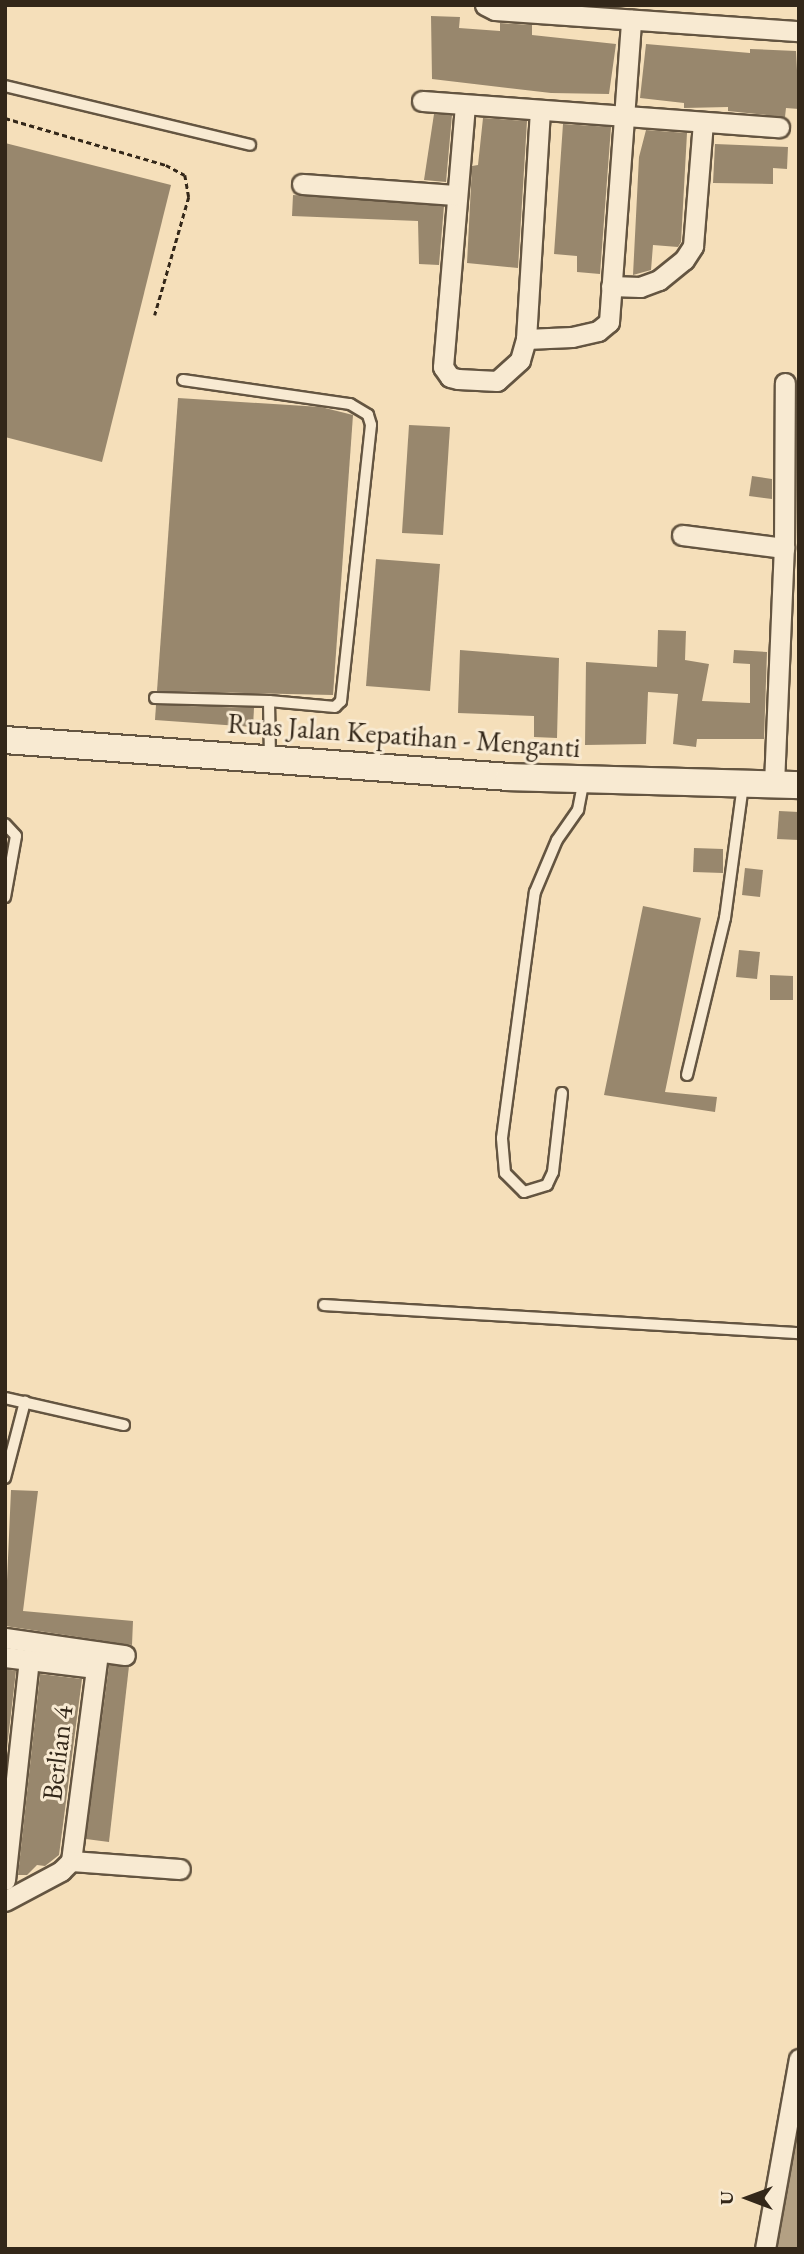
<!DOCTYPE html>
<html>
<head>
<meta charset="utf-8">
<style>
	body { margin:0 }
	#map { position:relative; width:804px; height:2254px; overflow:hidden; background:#f5dfba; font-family:"EB Garamond",serif }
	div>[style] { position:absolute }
	.water>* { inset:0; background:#b3a083 }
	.building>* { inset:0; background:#98876d }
	.path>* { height:2.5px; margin-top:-1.25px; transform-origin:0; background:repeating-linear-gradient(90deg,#332719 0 5px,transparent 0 8.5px) }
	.roads { filter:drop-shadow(2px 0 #645541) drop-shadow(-2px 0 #645541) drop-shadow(0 2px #645541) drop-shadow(0 -2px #645541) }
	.service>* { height:10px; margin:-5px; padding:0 5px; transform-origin:5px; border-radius:5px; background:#f8ead2 }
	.minor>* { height:19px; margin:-9.5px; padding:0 9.5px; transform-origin:9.5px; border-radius:9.5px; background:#f8ead2 }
	.secondary>* { height:26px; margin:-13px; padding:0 13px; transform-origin:13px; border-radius:13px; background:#f8ead2 }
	span { translate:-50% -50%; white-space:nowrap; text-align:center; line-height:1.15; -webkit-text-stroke:6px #f8ead2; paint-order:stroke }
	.street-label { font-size:28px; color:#332719 }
	.frame { position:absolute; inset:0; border:7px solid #332719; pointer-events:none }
	.north { position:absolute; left:713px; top:2163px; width:70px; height:70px; -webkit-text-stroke:5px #f8ead2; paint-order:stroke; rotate:270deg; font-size:19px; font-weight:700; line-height:28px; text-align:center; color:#332719 }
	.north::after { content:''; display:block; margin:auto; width:24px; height:32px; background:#332719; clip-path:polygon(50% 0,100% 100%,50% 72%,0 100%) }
</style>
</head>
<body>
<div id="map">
	<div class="water">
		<i style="clip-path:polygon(799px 2124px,799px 2249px,777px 2249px)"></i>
	</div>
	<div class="building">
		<i style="clip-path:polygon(431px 16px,460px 17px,459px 28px,500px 31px,500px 23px,532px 25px,532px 35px,616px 44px,609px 94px,551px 93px,432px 79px)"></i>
		<i style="clip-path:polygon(646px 44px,750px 53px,750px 49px,796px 51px,799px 109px,786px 108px,785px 117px,728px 111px,728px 107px,684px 108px,684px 103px,640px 98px)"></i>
		<i style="clip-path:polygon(434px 114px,452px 115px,446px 182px,424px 180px)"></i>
		<i style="clip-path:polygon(483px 118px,527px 121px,518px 268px,467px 263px,472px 166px,478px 165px)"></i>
		<i style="clip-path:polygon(563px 124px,611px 127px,600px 274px,577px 272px,577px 256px,554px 254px)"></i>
		<i style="clip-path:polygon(646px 130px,687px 133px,681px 242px,678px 247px,653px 245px,651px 270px,633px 275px,639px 157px)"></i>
		<i style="clip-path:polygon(5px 143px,171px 185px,102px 462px,5px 437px)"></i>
		<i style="clip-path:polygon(715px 144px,788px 147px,787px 169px,773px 168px,773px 184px,713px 183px)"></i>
		<i style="clip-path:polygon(293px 195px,444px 206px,439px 265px,419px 264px,418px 221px,292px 216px)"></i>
		<i style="clip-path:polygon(178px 398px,321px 407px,353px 415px,333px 695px,157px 691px)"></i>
		<i style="clip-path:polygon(409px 425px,450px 427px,443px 535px,402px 533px)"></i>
		<i style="clip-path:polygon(752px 476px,772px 479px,772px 499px,749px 496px)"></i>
		<i style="clip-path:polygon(376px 559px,440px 564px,430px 691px,366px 686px)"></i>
		<i style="clip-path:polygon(658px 630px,686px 631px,685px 660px,709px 664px,702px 701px,750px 703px,750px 664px,733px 663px,734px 650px,767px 652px,764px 739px,697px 739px,696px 747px,673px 744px,678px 694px,648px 692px,646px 744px,585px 745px,586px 662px,657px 667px)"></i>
		<i style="clip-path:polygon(460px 650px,559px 658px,557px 738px,534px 737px,534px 716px,458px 713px)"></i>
		<i style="clip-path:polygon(156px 705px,254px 708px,253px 727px,155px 720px)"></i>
		<i style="clip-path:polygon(779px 811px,799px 812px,799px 840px,777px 839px)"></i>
		<i style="clip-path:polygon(694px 848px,723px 849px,723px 873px,693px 872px)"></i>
		<i style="clip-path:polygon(745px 868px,763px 870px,760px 897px,742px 895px)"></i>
		<i style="clip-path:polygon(643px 906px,701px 918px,665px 1092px,717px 1097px,715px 1112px,604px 1095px)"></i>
		<i style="clip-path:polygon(739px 950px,760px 952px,757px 979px,736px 977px)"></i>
		<i style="clip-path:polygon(770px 975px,793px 976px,793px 1000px,770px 1000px)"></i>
		<i style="clip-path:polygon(11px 1490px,38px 1491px,23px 1611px,133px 1621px,132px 1645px,5px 1626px)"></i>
		<i style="clip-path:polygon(109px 1665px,129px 1666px,109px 1842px,86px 1839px)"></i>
		<i style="clip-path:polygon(5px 1669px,16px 1671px,5px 1765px)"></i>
		<i style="clip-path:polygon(40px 1674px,82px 1679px,59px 1855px,45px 1866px,37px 1865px,27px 1875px,18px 1875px)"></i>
	</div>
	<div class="path">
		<i style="left:5px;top:118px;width:168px;rotate:16.3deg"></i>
		<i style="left:166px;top:165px;width:21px;rotate:28deg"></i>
		<i style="left:185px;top:175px;width:22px;rotate:80deg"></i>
		<i style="left:189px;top:197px;width:123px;rotate:106.1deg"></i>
	</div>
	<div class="roads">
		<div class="service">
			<i style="left:5px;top:86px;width:252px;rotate:13.5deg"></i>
			<i style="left:183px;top:380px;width:169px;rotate:8.2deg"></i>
			<i style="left:350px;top:404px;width:21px;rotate:31deg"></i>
			<i style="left:368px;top:415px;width:10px;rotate:73deg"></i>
			<i style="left:371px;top:425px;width:278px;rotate:96.2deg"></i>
			<i style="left:341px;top:701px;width:8px;rotate:135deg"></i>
			<i style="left:335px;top:707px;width:66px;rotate:-174.8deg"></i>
			<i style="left:155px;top:698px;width:114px;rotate:1.5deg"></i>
			<i style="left:269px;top:701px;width:57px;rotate:89deg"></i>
			<i style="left:5px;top:824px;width:16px;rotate:47deg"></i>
			<i style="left:16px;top:836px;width:62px;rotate:100.2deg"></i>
			<i style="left:687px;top:1075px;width:162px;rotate:-76.4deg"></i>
			<i style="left:725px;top:918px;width:134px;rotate:-82.3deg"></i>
			<i style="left:562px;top:1093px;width:80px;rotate:96.5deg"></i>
			<i style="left:553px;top:1172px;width:14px;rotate:115deg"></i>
			<i style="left:547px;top:1185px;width:24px;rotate:163deg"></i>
			<i style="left:524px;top:1192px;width:27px;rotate:-135deg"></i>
			<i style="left:505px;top:1173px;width:35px;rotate:-95deg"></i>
			<i style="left:502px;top:1138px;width:248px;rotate:-82.4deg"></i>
			<i style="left:535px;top:892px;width:56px;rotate:-67.1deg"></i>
			<i style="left:557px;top:840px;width:37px;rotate:-55deg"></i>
			<i style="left:578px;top:810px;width:32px;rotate:-79deg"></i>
			<i style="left:324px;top:1305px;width:476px;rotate:3.4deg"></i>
			<i style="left:5px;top:1398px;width:122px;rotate:12.8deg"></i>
			<i style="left:5px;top:1478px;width:79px;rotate:-75.3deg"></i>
		</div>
		<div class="minor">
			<i style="left:485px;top:5px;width:11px;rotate:27deg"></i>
			<i style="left:495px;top:10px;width:305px;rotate:4deg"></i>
			<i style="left:422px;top:101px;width:358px;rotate:4.2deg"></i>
			<i style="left:465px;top:105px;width:263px;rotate:94.8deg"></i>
			<i style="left:443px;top:367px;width:12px;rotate:55deg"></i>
			<i style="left:450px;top:377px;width:8px;rotate:14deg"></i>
			<i style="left:458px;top:379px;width:39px;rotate:3deg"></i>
			<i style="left:497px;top:381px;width:31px;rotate:-42deg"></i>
			<i style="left:520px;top:360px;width:22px;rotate:-74deg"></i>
			<i style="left:526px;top:339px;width:229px;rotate:-86.5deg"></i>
			<i style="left:302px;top:184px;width:154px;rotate:4.1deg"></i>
			<i style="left:611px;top:286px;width:29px;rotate:2deg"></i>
			<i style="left:640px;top:287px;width:20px;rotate:-20deg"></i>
			<i style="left:659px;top:280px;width:32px;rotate:-39deg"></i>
			<i style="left:684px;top:260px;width:17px;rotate:-57deg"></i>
			<i style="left:693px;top:246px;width:123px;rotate:-85.4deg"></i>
			<i style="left:526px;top:339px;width:46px;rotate:-2.5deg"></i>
			<i style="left:572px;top:337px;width:27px;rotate:-13deg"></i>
			<i style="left:598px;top:331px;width:14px;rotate:-39deg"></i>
			<i style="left:609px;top:322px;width:303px;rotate:-85.8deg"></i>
			<i style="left:682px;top:535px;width:103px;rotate:7.3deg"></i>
			<i style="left:774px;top:784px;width:236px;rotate:-87.6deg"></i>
			<i style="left:784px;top:548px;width:165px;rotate:-89.7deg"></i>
			<i style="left:5px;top:1638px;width:121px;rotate:8.1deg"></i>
			<i style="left:5px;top:1657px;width:91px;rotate:7deg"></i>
			<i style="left:71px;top:1861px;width:211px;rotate:-82.6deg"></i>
			<i style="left:5px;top:1880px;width:221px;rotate:-83.8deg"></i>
			<i style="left:5px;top:1901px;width:64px;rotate:-28.2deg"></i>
			<i style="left:61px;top:1871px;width:14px;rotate:-45deg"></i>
			<i style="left:71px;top:1861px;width:109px;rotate:4.2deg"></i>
			<i style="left:765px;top:2249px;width:193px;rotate:-79.9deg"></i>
		</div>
		<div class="secondary">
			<i style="left:5px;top:740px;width:505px;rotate:4.2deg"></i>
			<i style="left:509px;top:777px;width:290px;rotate:1.6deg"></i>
		</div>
	</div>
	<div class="street-label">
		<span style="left:404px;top:735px;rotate:4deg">Ruas Jalan Kepatihan - Menganti</span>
		<span style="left:57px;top:1753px;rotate:-83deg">Berlian 4</span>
	</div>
	<div class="frame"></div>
	<div class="north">U</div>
</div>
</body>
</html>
